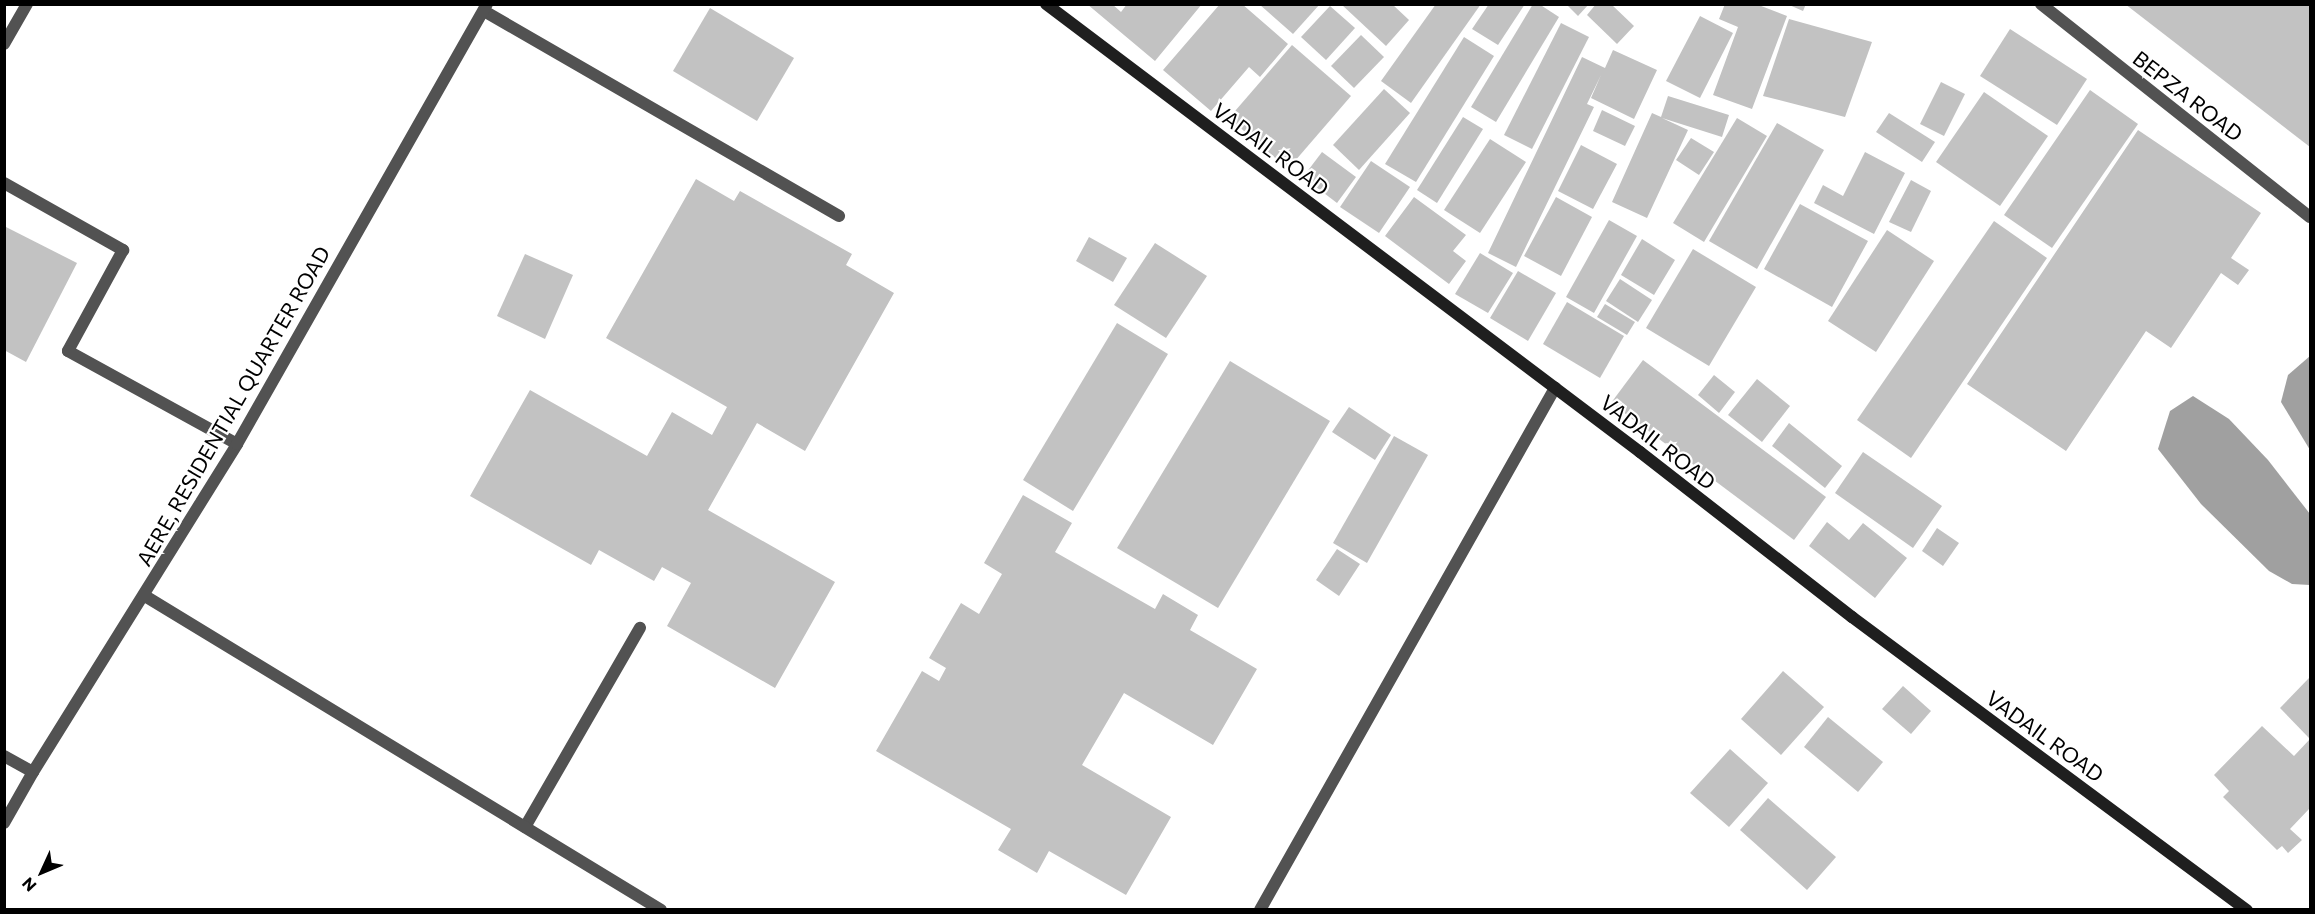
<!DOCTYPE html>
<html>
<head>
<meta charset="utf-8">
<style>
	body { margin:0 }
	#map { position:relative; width:2315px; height:914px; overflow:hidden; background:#fff; font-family:Commissioner,sans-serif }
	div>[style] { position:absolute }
	.water>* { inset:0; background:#a0a0a0 }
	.building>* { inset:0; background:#c2c2c2 }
	.lane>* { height:12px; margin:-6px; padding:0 6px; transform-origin:6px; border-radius:6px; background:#525252 }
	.street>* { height:12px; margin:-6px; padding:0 6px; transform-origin:6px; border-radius:6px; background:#525252 }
	.secondary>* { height:12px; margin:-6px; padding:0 6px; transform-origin:6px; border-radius:6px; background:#1f1f1f }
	span { translate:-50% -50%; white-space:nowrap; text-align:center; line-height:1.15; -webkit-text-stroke:4.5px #fff; paint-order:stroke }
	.street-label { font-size:21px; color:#000 }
	.frame { position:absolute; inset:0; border:6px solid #000; pointer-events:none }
	.north { position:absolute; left:12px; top:842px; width:60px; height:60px; -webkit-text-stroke:4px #fff; paint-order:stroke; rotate:226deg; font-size:16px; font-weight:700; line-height:24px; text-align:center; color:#000 }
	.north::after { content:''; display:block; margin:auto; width:21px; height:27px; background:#000; clip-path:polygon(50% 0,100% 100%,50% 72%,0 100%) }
</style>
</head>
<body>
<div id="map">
	<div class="water">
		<i style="clip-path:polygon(2310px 356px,2310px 450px,2281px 402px,2288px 375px)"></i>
		<i style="clip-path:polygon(2193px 396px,2229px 419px,2268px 460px,2310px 514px,2310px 585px,2292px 584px,2269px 571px,2201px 504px,2158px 449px,2170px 411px)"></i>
	</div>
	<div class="building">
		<i style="clip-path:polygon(1087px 4px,1112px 4px,1121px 12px,1127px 4px,1202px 4px,1155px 61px)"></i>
		<i style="clip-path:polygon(1220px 4px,1242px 4px,1288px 44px,1260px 77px,1249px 67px,1211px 111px,1163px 70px)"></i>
		<i style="clip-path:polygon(1259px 4px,1320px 4px,1293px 34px)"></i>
		<i style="clip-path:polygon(1341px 4px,1392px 4px,1409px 20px,1386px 46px)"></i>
		<i style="clip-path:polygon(1436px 4px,1481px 4px,1411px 103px,1381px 81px)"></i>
		<i style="clip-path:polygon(1489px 4px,1525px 4px,1498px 45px,1472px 29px)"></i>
		<i style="clip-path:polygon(1533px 4px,1539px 4px,1559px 17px,1496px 122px,1471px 107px)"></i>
		<i style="clip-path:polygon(1566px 4px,1589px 4px,1578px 16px)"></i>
		<i style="clip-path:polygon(1596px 4px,1611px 4px,1634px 26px,1617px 44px,1587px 15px)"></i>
		<i style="clip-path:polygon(1725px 4px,1756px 4px,1787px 16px,1752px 109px,1713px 95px,1738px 27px,1719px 19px)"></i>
		<i style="clip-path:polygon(1787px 4px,1806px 4px,1803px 11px)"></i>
		<i style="clip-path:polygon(2125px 4px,2310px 4px,2310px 147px)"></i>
		<i style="clip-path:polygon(1330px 6px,1355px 28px,1326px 60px,1301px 37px)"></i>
		<i style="clip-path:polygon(710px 8px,794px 58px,757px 121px,673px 71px)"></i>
		<i style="clip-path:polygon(1700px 16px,1733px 33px,1700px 98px,1666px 81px)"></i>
		<i style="clip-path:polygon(1789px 19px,1872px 42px,1845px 117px,1763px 96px)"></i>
		<i style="clip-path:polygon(1561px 23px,1589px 37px,1532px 149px,1504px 135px)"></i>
		<i style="clip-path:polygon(2010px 29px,2087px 79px,2057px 125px,1980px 76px)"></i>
		<i style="clip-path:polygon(1361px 35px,1384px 57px,1354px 88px,1331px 66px)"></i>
		<i style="clip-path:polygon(1464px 37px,1494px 56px,1416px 182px,1385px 164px)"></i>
		<i style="clip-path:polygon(1292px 45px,1351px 96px,1288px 169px,1229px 118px)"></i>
		<i style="clip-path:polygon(1613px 50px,1657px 70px,1634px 119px,1591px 98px,1601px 75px,1587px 104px,1594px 107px,1516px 267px,1488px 253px,1582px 57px,1605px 68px)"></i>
		<i style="clip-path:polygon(1941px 82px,1965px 94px,1944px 136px,1920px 124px)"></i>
		<i style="clip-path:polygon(1384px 89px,1410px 113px,1359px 170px,1333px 145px)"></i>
		<i style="clip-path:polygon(2090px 90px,2138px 124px,2052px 248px,2004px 215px)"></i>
		<i style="clip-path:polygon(1984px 92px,2048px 136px,2000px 206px,1936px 162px)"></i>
		<i style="clip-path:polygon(1668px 96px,1729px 115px,1722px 137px,1662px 118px,1688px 130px,1647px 218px,1612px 202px,1652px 113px,1661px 117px)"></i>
		<i style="clip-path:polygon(1602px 110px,1635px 126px,1625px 146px,1593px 131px)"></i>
		<i style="clip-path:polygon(1889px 113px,1935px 142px,1922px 162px,1876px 132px)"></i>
		<i style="clip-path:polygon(1463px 117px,1483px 129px,1437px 203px,1417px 190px)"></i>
		<i style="clip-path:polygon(1737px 118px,1767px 136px,1704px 242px,1673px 223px)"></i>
		<i style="clip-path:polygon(1777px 123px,1824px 150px,1757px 269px,1709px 241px)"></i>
		<i style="clip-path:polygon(2138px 130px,2261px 213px,2231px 258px,2249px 270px,2238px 285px,2221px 273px,2171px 348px,2146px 331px,2066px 451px,1967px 384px)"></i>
		<i style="clip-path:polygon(1691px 138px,1714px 152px,1699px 175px,1676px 160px)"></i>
		<i style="clip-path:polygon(1490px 139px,1526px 162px,1480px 233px,1444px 210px)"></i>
		<i style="clip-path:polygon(1581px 145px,1617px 164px,1593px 209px,1558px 191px)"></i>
		<i style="clip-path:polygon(1322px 152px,1356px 177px,1337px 203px,1303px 177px)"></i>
		<i style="clip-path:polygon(1865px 152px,1905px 173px,1874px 234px,1814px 203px,1823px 185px,1843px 196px)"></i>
		<i style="clip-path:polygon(1371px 161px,1410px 187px,1379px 233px,1340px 207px)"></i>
		<i style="clip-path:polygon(696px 179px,734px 201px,740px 191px,852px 254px,846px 265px,894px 293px,805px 451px,757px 423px,708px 510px,835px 582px,775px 688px,667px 626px,691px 583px,662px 567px,654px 581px,599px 550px,591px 565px,470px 496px,530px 390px,647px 456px,672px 412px,712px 435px,727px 407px,606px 338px)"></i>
		<i style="clip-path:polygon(1911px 180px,1931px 191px,1911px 232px,1889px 222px)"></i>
		<i style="clip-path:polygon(1414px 197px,1466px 235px,1453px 251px,1466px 261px,1449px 284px,1385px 236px)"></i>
		<i style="clip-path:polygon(1556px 197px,1592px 217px,1561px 276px,1524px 256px)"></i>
		<i style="clip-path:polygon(1800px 204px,1868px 241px,1832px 307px,1764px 269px)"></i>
		<i style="clip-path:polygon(1609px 220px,1637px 236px,1594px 313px,1566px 297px)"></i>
		<i style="clip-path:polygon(1994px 221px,2047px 258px,1911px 458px,1857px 420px)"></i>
		<i style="clip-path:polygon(4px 226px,77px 263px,26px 362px,4px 350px)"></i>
		<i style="clip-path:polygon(1887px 230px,1934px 261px,1876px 352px,1828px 321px)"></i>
		<i style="clip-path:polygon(1089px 237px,1127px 258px,1113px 282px,1076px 261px)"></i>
		<i style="clip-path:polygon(1642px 239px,1675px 260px,1654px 295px,1621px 275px)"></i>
		<i style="clip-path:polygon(1155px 243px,1207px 276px,1166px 338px,1114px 305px)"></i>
		<i style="clip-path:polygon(1693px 249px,1756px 287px,1709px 366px,1646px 328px)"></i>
		<i style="clip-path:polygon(1480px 253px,1513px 273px,1488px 313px,1455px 294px)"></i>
		<i style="clip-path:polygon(525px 254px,573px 275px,545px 339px,497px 316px)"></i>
		<i style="clip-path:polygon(1518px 271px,1556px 293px,1528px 341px,1490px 318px)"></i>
		<i style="clip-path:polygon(1620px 279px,1652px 300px,1638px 322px,1606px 301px)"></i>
		<i style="clip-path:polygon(1567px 302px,1624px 336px,1600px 378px,1543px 344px)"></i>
		<i style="clip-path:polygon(1605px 304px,1635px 322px,1627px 335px,1597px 317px)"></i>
		<i style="clip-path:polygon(1117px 323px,1168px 354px,1073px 511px,1023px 480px)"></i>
		<i style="clip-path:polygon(1643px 360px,1826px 497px,1794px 540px,1611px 403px)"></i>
		<i style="clip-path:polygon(1230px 361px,1330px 421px,1218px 608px,1117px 548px)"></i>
		<i style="clip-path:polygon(1714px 375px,1735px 392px,1719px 413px,1698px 395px)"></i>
		<i style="clip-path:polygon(1757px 379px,1790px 406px,1762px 442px,1728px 415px)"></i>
		<i style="clip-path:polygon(1349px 407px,1391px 435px,1375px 460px,1332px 432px)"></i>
		<i style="clip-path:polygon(1789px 423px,1842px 466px,1825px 488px,1772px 446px)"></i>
		<i style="clip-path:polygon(1394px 436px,1428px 455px,1367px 563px,1333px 543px)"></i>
		<i style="clip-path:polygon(1863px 452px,1942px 506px,1913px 548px,1835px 493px)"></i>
		<i style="clip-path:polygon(1023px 495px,1072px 523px,1055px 552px,1155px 609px,1163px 594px,1198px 615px,1190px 630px,1257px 669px,1213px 745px,1124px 693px,1082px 765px,1171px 817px,1126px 895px,1049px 851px,1037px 873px,998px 850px,1011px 829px,876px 751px,922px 671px,939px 681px,946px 668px,929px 658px,961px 603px,979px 614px,1002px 574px,984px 563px)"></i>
		<i style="clip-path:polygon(1827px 522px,1849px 540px,1863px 523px,1907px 558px,1875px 598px,1809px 546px)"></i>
		<i style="clip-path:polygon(1937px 528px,1959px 543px,1943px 566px,1922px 551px)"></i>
		<i style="clip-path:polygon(1337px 549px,1360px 564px,1339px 596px,1316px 580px)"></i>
		<i style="clip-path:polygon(1783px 671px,1824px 707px,1781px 755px,1741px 719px)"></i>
		<i style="clip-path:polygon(2310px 677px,2310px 739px,2280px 708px)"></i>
		<i style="clip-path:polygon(1903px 686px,1931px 711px,1911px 734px,1882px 709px)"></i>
		<i style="clip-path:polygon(1828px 717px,1883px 762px,1858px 792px,1804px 747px)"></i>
		<i style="clip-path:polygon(2262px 726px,2294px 756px,2310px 739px,2310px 811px,2309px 809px,2290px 829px,2302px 840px,2288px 853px,2282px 846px,2277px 850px,2223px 797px,2229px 791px,2214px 775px)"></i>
		<i style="clip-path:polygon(1730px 749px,1768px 783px,1729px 827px,1690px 793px)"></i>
		<i style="clip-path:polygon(1768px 798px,1836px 857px,1807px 890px,1740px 830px)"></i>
	</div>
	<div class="lane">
		<i style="left:2041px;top:4px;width:343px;rotate:38.4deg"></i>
		<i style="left:484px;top:11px;width:410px;rotate:30deg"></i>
		<i style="left:525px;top:827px;width:230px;rotate:-60deg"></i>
	</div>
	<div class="street">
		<i style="left:4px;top:44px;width:46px;rotate:-60.1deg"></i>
		<i style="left:4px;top:183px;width:137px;rotate:29.4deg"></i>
		<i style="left:123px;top:250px;width:115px;rotate:118.6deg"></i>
		<i style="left:68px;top:351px;width:193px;rotate:28.8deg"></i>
		<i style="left:145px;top:596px;width:604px;rotate:31.32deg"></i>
		<i style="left:4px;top:756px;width:33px;rotate:29deg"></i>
		<i style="left:4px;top:823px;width:59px;rotate:-60.4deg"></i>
		<i style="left:33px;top:772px;width:386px;rotate:-58.1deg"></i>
		<i style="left:237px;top:444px;width:506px;rotate:-60.4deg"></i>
		<i style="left:1260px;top:910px;width:600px;rotate:-60.53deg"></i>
	</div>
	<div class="secondary">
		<i style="left:1046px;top:4px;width:744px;rotate:37.02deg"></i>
		<i style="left:1640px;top:452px;width:269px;rotate:37.9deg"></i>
		<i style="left:1852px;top:617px;width:492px;rotate:36.6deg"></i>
	</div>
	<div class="street-label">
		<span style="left:2188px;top:96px;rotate:38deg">BEPZA ROAD</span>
		<span style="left:1271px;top:149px;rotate:37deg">VADAIL ROAD</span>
		<span style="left:233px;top:406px;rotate:-60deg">AERE, RESIDENTIAL QUARTER ROAD</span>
		<span style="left:1658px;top:442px;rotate:38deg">VADAIL ROAD</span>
		<span style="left:2045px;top:736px;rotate:36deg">VADAIL ROAD</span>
	</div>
	<div class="frame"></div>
	<div class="north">N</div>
</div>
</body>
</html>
